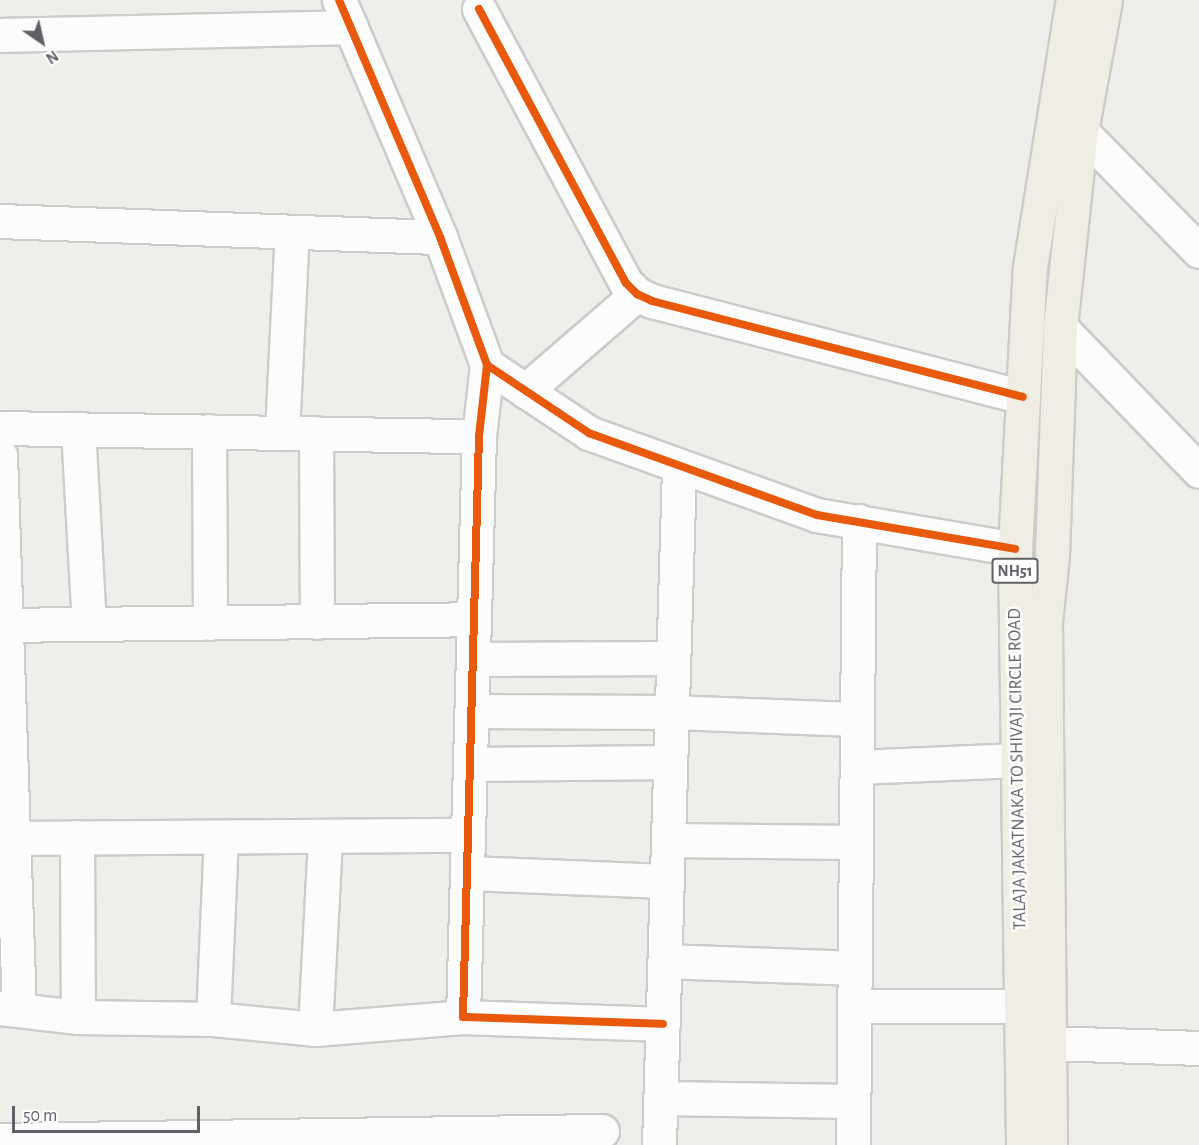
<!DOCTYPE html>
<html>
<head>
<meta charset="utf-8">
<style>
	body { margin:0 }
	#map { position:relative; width:1199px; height:1145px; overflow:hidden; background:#eeeeea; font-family:"Alegreya Sans",sans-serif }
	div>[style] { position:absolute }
	.roads { filter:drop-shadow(2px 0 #cbcccb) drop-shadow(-2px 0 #cbcccb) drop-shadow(0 2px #cbcccb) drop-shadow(0 -2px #cbcccb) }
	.minor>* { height:33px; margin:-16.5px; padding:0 16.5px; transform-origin:16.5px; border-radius:16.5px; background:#fcfcfc }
	.highway>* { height:33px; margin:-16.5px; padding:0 16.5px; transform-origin:16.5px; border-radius:16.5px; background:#f0eee3 }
	.cycleway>* { height:8px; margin:-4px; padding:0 4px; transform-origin:4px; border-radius:4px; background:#e8590c }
	span { translate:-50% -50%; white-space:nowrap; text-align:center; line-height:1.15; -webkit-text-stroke:5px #fff; paint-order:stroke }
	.shield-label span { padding:2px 4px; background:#fff; border:2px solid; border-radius:4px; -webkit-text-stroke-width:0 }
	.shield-label { font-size:16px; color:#5f6167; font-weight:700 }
	.street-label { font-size:18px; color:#5f6167 }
	.north { position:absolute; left:12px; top:12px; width:60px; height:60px; -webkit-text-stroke:4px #fff; paint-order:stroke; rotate:146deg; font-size:16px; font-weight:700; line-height:24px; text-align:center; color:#5f6167 }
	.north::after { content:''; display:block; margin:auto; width:21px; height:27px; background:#5f6167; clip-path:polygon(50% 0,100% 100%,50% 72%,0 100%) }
	.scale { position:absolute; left:12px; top:1106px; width:188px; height:27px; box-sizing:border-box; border:3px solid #5f6167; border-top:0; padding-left:8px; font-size:18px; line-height:21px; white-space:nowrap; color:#5f6167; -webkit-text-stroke:4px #fff; paint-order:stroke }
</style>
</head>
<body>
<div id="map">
	<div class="roads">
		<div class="minor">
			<i style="left:339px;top:0;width:258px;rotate:66.9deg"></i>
			<i style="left:440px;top:237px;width:136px;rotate:69.8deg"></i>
			<i style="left:487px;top:365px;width:123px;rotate:33.7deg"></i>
			<i style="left:589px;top:433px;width:242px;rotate:19.8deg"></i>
			<i style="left:817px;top:515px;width:201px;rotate:9.7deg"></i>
			<i style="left:479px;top:9px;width:311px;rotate:61.8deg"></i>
			<i style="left:626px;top:283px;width:16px;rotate:45deg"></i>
			<i style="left:637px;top:294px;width:17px;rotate:25deg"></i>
			<i style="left:652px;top:301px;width:383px;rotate:14.5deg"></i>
			<i style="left:0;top:35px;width:351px;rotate:-1.3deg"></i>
			<i style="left:1081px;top:131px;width:168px;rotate:45.5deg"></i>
			<i style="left:0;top:221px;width:440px;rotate:2.1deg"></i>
			<i style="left:1060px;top:327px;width:200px;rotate:46deg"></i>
			<i style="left:487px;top:365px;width:71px;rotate:96.4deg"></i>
			<i style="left:479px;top:436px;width:581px;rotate:91.58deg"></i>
			<i style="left:463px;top:1017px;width:200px;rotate:2deg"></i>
			<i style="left:525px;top:391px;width:148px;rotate:-40.9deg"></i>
			<i style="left:0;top:428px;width:479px;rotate:1deg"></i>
			<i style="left:78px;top:429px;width:195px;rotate:86.8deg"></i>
			<i style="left:209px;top:431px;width:192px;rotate:89.7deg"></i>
			<i style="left:282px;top:433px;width:201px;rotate:-87.2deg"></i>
			<i style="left:316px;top:433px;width:189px;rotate:89.7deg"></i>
			<i style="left:0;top:455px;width:555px;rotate:88.04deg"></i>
			<i style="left:0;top:625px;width:474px;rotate:-0.7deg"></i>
			<i style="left:473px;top:659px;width:200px;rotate:-0.3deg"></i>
			<i style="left:472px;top:711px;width:200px;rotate:0.3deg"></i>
			<i style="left:672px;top:712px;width:185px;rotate:2.2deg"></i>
			<i style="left:470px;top:764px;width:200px;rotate:-0.6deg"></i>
			<i style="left:857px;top:767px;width:161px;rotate:-2.5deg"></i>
			<i style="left:77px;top:837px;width:180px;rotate:89.7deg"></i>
			<i style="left:13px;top:838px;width:455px;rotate:-0.4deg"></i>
			<i style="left:668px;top:840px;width:188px;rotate:0.6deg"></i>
			<i style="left:467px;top:873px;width:200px;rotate:2.3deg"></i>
			<i style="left:665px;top:961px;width:190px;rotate:2.1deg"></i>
			<i style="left:854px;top:1006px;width:167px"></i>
			<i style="left:0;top:1008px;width:79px;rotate:6.6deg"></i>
			<i style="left:78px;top:1017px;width:135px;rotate:0.8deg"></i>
			<i style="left:213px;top:1019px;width:102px;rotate:5.6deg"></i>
			<i style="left:315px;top:1029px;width:148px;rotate:-4.6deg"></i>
			<i style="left:213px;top:1019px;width:182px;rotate:-87.5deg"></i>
			<i style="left:315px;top:1029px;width:193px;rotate:-87deg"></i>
			<i style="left:1049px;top:1043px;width:150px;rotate:1.9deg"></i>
			<i style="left:661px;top:1098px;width:192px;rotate:0.9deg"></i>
			<i style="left:0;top:1140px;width:602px;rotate:-0.86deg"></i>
			<i style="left:659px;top:1145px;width:679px;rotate:-88.31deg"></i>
			<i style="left:853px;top:1145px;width:624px;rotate:-89.45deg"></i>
		</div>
		<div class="highway">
			<i style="left:1023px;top:1145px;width:596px;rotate:-90.77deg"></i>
			<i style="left:1015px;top:549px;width:282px;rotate:-87deg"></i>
			<i style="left:1030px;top:267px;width:270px;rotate:-80.9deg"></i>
			<i style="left:1050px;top:1145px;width:523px;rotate:-90.55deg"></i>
			<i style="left:1045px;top:622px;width:67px;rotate:-84deg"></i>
			<i style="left:1052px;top:555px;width:228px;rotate:-88deg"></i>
			<i style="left:1060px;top:327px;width:197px;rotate:-83.9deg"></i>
			<i style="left:1081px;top:131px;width:133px;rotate:-79.6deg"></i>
		</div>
	</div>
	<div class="cycleway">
		<i style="left:339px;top:0;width:258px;rotate:66.9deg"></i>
		<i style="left:440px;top:237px;width:136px;rotate:69.8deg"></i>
		<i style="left:487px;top:365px;width:123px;rotate:33.7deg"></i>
		<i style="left:589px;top:433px;width:242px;rotate:19.8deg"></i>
		<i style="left:817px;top:515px;width:201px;rotate:9.7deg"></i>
		<i style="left:479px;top:9px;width:311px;rotate:61.8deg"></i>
		<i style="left:626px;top:283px;width:16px;rotate:45deg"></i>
		<i style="left:637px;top:294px;width:17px;rotate:25deg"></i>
		<i style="left:652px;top:301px;width:383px;rotate:14.5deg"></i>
		<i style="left:487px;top:365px;width:71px;rotate:96.4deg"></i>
		<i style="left:479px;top:436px;width:581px;rotate:91.58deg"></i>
		<i style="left:463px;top:1017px;width:200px;rotate:2deg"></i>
	</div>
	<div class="shield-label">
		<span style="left:1015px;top:571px">NH51</span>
	</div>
	<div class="street-label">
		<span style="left:1018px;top:769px;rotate:-91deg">TALAJA JAKATNAKA TO SHIVAJI CIRCLE ROAD</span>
	</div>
	<div class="north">N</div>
	<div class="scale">50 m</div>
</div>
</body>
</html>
